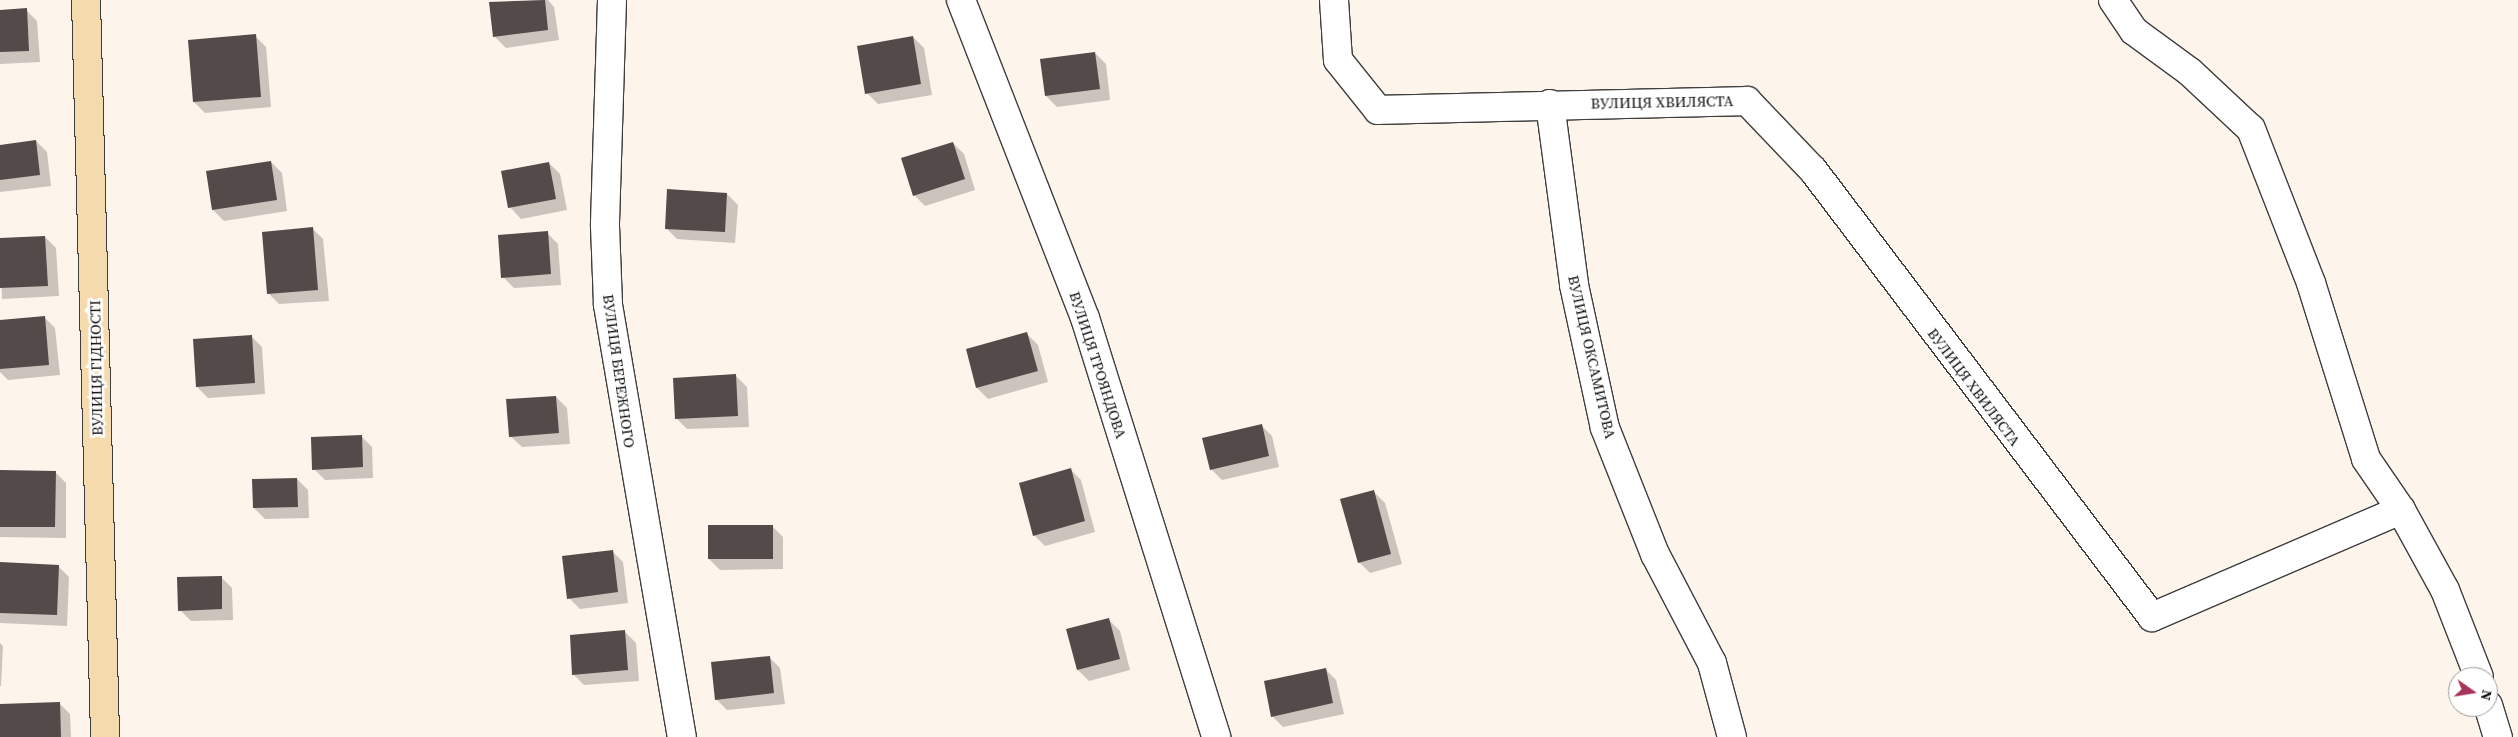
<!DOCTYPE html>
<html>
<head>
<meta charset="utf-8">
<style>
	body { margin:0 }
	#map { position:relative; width:2518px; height:737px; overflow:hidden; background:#fdf5ec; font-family:"Source Serif 4",serif }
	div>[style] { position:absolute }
	.shadow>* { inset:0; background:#0003 }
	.building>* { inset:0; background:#534a49 }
	.roads { filter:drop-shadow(1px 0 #3e3e3e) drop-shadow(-1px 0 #3e3e3e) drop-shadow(0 1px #3e3e3e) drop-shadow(0 -1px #3e3e3e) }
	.street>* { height:28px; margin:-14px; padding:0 14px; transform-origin:14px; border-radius:14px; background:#fff }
	.secondary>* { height:28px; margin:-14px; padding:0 14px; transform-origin:14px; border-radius:14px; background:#f5daae }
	span { translate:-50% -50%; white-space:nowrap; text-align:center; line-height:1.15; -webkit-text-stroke:5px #fff; paint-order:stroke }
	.street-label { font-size:15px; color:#0b0b0b }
	.north { position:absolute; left:2448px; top:667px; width:50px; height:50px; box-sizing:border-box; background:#fff; border:1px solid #9d9d9d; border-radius:50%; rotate:103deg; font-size:14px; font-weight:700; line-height:20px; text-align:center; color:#0b0b0b }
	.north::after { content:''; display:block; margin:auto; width:18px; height:22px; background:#aa3459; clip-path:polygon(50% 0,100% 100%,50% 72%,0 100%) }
</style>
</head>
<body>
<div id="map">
	<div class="shadow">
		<i style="clip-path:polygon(548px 0,554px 7px,559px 40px,506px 48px,495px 37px,490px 3px)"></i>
		<i style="clip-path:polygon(26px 10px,37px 21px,40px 62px,0 64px,0 11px)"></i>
		<i style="clip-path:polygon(255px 36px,266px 47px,271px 107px,205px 113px,194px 102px)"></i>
		<i style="clip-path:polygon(913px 37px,924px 48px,932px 95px,878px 104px,867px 93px)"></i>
		<i style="clip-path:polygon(1095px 53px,1106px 64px,1110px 100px,1057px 107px,1046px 96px)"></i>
		<i style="clip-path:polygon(36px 141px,47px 152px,51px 186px,0 192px,0 146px)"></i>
		<i style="clip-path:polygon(953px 143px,964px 154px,975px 190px,925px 206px,914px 195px)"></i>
		<i style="clip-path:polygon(271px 162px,282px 173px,287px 211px,224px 221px,213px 210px)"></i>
		<i style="clip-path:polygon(549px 163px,560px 174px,567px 210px,521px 219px,510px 207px)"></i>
		<i style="clip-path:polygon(727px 194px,738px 205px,735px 243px,677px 239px,666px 228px)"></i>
		<i style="clip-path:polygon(312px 228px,323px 239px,329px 301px,279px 304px,268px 293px)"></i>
		<i style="clip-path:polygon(547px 233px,558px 244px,561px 285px,514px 288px,503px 277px)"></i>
		<i style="clip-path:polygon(45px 237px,56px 248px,59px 296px,2px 299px,0 240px)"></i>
		<i style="clip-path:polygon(44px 317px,55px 328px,60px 375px,8px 380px,0 372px,0 321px)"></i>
		<i style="clip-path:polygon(1027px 334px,1038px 345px,1048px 382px,988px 399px,977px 388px,967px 350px)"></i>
		<i style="clip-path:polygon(251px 336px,262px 347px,265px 394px,208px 398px,197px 387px)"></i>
		<i style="clip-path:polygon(736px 376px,747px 387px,749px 427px,687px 429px,676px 418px)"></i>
		<i style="clip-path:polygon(556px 397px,567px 408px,570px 444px,522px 447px,510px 436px)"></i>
		<i style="clip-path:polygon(1261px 425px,1272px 436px,1279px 467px,1222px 480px,1211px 469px)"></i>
		<i style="clip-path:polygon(361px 436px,372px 447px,373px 478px,325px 480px,314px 469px)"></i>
		<i style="clip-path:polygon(1070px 469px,1081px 480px,1095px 532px,1045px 546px,1034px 535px)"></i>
		<i style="clip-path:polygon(0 472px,55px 472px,66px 483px,66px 538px,0 537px)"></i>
		<i style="clip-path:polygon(297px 479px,308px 490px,309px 518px,265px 519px,254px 508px)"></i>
		<i style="clip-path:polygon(1374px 492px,1385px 503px,1402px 564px,1370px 573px,1359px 562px)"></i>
		<i style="clip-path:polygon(772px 526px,783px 537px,783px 569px,720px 570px,709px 559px)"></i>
		<i style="clip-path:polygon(612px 551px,623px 562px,628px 603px,580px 609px,569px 598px)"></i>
		<i style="clip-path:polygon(0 563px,58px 566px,69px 577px,67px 626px,0 623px)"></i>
		<i style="clip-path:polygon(221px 577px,232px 588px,233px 620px,191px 621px,180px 610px)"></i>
		<i style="clip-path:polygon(1109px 620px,1120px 631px,1130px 670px,1089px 681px,1078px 670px)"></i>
		<i style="clip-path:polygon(625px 632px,636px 643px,639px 681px,584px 685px,573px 674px)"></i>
		<i style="clip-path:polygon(0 643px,3px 646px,1px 686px,0 686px)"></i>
		<i style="clip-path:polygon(769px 657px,780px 668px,785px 704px,727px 710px,716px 699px)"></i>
		<i style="clip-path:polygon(1325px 669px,1336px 680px,1344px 714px,1283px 727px,1272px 716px)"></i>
		<i style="clip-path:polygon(59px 703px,70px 714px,71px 737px,0 737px,0 706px)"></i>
	</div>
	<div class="building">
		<i style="clip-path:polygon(545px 0,548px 30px,493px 37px,489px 2px)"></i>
		<i style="clip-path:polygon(27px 8px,29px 51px,0 52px,0 10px)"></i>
		<i style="clip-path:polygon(256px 34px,261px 97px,193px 102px,188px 40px)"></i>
		<i style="clip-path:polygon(913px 36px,921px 84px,865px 94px,857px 46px)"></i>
		<i style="clip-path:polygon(1095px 52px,1100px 89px,1045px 96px,1040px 59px)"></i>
		<i style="clip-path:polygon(36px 140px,40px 175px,0 180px,0 145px)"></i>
		<i style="clip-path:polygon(953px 142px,965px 179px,913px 196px,901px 158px)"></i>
		<i style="clip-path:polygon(271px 161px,277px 200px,212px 210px,206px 171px)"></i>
		<i style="clip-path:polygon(549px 162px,556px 199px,508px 208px,501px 171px)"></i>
		<i style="clip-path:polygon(667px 189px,727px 193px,725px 232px,665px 229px)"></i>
		<i style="clip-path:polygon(313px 227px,318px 290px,267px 294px,262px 232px)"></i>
		<i style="clip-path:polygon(548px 231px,551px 274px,501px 278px,498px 235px)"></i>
		<i style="clip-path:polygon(45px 236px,48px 286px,0 288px,0 238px)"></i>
		<i style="clip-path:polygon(45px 316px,49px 365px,0 369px,0 320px)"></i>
		<i style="clip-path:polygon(1027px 332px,1038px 371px,976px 388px,966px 349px)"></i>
		<i style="clip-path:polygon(252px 335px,255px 383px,196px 387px,193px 339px)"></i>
		<i style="clip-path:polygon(736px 374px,738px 416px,675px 419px,673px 378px)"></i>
		<i style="clip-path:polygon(556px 396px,559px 433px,509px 437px,506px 399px)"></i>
		<i style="clip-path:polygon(1262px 424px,1269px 456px,1210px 470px,1202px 438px)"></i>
		<i style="clip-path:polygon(362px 435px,363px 467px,312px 470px,311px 437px)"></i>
		<i style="clip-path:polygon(1071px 468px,1085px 521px,1033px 536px,1019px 483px)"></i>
		<i style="clip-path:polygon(0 470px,56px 471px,55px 527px,0 527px)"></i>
		<i style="clip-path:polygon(297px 478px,298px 507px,253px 508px,252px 479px)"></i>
		<i style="clip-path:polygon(1374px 490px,1391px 554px,1358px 563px,1340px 499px)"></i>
		<i style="clip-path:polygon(708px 525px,773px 525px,773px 559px,708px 559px)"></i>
		<i style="clip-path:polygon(613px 550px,618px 592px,567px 599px,562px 556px)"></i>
		<i style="clip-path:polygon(0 562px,59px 565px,57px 615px,0 613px)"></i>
		<i style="clip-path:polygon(222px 576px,222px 609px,178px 611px,177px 577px)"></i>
		<i style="clip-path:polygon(1109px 618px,1120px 659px,1077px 670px,1066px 629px)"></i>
		<i style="clip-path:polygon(625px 630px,628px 670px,572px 675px,570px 635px)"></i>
		<i style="clip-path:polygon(770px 656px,774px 693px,715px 700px,711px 662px)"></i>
		<i style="clip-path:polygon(1326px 668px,1333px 703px,1271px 717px,1264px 681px)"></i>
		<i style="clip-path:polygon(60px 702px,61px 737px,0 737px,0 704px)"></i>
	</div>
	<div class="roads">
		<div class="street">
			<i style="left:612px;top:0;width:226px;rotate:91.8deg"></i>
			<i style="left:605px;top:226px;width:79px;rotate:87.8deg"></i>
			<i style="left:608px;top:305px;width:438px;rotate:80.3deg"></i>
			<i style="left:961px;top:0;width:341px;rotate:68.7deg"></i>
			<i style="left:1085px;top:318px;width:439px;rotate:72.6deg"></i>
			<i style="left:1334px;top:0;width:60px;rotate:86.2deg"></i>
			<i style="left:1338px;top:60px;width:64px;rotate:51.3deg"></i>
			<i style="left:1378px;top:110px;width:369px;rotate:-1.4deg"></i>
			<i style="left:1747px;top:101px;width:95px;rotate:46.3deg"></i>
			<i style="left:1813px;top:170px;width:561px;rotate:52.82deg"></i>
			<i style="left:2152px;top:617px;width:271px;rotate:-23.3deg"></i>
			<i style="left:2113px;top:0;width:37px;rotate:56deg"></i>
			<i style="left:2134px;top:31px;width:69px;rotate:36.2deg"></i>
			<i style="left:2190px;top:72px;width:83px;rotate:43.1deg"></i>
			<i style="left:2251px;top:129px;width:165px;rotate:68.7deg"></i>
			<i style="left:2311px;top:283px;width:184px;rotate:72.6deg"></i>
			<i style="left:2366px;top:459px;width:62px;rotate:55.5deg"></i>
			<i style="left:2401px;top:510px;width:91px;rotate:61.2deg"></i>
			<i style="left:2445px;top:590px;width:93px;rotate:68.7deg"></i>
			<i style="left:1550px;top:104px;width:183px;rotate:82.4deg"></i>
			<i style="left:1574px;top:285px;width:146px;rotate:77.8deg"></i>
			<i style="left:1605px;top:428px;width:136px;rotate:68.4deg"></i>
			<i style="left:1655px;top:554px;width:123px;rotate:62.4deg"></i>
			<i style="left:1712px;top:663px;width:77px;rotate:74.9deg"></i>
			<i style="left:2488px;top:705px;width:34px;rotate:73deg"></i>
		</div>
		<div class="secondary">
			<i style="left:86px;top:0;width:737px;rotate:88.52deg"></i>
		</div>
	</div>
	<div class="street-label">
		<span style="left:1662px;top:102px;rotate:-1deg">ВУЛИЦЯ ХВИЛЯСТА</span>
		<span style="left:1592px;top:357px;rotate:77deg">ВУЛИЦЯ ОКСАМИТОВА</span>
		<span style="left:1098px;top:365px;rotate:72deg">ВУЛИЦЯ ТРОЯНДОВА</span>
		<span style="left:96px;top:368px;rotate:-91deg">ВУЛИЦЯ ГІДНОСТІ</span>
		<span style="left:619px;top:371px;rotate:82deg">ВУЛИЦЯ БЕРЕЖНОГО</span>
		<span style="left:1974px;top:387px;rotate:53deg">ВУЛИЦЯ ХВИЛЯСТА</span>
	</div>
	<div class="north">N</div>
</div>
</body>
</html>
